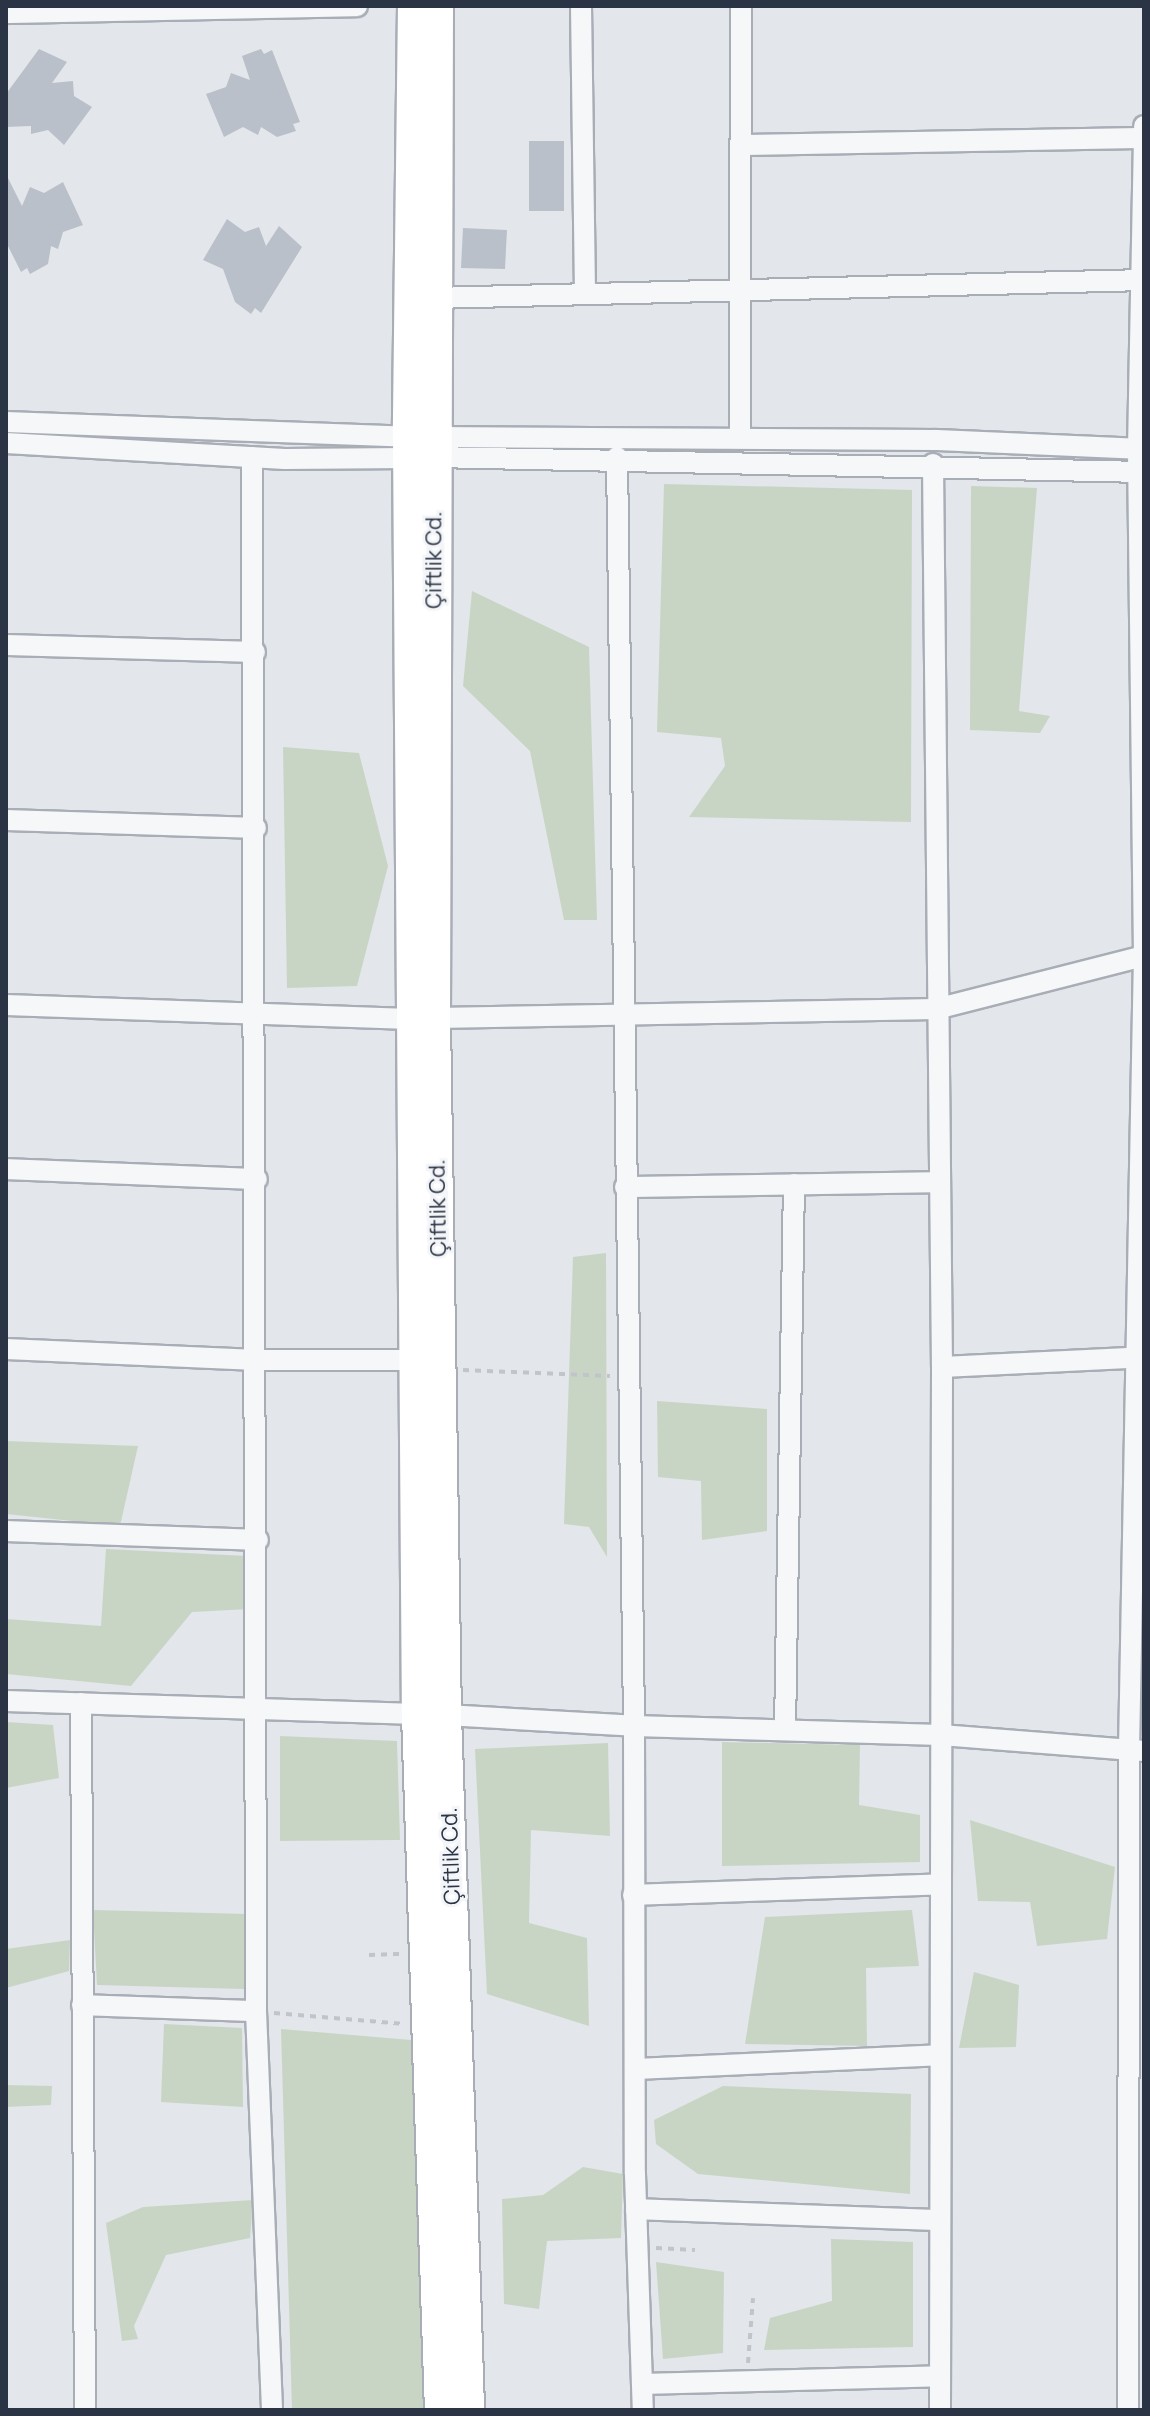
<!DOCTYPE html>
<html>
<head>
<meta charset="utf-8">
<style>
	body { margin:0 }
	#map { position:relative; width:1150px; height:2416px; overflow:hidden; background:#e3e6eb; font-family:Manrope,sans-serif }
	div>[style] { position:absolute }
	.green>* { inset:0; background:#c9d5c4 }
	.building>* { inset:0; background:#bac0c9 }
	.path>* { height:4px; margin-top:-2px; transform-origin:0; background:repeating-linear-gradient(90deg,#c1c4ca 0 6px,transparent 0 12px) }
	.roads { filter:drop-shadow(2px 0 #a8adb6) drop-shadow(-2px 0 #a8adb6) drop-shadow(0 2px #a8adb6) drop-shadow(0 -2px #a8adb6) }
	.street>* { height:20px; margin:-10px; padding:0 10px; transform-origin:10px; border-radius:10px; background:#f6f7f9 }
	.secondary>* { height:30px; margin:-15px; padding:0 15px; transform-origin:15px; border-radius:15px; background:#fff }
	span { translate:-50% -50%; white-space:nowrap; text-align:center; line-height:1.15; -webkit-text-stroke:6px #f3f5f8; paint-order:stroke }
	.street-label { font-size:22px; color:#2b3444 }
	.frame { position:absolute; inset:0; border:8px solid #2b3444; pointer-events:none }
</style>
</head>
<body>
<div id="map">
	<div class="green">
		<i style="clip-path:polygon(664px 484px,912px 490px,911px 822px,689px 817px,725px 766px,721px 738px,657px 732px)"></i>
		<i style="clip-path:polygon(971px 486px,1037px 488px,1019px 711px,1050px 716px,1040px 733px,970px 730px)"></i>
		<i style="clip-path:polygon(472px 591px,589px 647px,597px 920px,564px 920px,530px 751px,463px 686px)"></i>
		<i style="clip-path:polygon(283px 747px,359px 753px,388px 866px,357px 986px,287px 988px)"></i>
		<i style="clip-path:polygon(606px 1253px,607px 1557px,589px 1527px,564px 1524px,573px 1257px)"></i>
		<i style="clip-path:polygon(657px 1401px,767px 1409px,767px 1531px,702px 1540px,701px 1481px,658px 1477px)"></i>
		<i style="clip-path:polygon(6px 1441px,138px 1446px,120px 1526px,6px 1514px)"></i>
		<i style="clip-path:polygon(106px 1549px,247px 1556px,249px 1609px,192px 1612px,131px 1686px,6px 1674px,6px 1619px,101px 1626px)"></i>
		<i style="clip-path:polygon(6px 1722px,53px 1725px,59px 1778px,6px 1788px)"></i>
		<i style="clip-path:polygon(280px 1736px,397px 1741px,400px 1840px,280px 1841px)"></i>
		<i style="clip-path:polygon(722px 1742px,860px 1745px,859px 1805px,920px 1815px,920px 1862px,722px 1866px)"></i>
		<i style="clip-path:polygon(608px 1743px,610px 1836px,531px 1830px,529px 1923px,587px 1938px,589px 2026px,487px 1994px,475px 1749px)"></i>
		<i style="clip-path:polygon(970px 1820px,1115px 1867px,1107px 1939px,1037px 1946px,1030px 1902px,978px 1901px)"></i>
		<i style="clip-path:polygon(93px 1910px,247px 1914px,244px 1989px,97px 1985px)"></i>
		<i style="clip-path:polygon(912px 1910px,919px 1966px,866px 1968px,867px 2046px,745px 2044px,765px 1917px)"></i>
		<i style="clip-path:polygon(70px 1940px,69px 1971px,6px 1988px,6px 1949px)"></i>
		<i style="clip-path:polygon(974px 1972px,1019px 1985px,1016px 2047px,959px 2048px)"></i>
		<i style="clip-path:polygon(164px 2024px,242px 2028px,243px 2107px,161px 2102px)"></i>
		<i style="clip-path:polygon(281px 2029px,411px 2040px,426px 2410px,292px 2410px)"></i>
		<i style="clip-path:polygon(6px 2085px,52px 2086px,51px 2105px,6px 2107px)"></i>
		<i style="clip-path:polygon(723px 2086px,911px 2094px,910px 2194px,698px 2174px,656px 2144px,654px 2120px)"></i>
		<i style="clip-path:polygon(583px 2167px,623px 2174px,621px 2238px,547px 2241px,539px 2309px,504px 2304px,502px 2199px,543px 2195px)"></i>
		<i style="clip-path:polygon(253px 2200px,250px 2238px,166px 2255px,134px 2326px,138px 2339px,122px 2341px,106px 2223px,143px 2207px)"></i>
		<i style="clip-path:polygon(831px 2239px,913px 2242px,913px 2347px,764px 2350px,770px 2318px,832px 2301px)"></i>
		<i style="clip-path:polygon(656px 2262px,724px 2272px,723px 2353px,663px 2359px)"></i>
	</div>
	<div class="building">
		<i style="clip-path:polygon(39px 49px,67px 62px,52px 83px,73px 81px,74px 96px,92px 107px,64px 145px,48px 130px,31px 134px,31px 126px,6px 127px,6px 94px)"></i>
		<i style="clip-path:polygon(261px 49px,264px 54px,272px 50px,300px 122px,293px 124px,296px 131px,277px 137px,261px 127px,258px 135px,243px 127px,224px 137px,206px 94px,226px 87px,231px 73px,250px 80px,242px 56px)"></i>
		<i style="clip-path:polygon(529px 141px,564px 141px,564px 211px,529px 211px)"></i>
		<i style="clip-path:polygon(6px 174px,22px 206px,30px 187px,44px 193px,63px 182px,83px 225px,63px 232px,58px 249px,51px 246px,48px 264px,30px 274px,27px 268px,21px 272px,6px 242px)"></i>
		<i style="clip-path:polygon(227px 219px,245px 232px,259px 227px,266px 246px,279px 226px,302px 247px,261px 313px,255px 308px,251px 314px,235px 302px,223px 269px,203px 260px)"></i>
		<i style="clip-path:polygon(463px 228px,507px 230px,505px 269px,461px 268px)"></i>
	</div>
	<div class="path">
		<i style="left:463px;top:1370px;width:147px;rotate:2.3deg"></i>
		<i style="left:369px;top:1955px;width:34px;rotate:-2deg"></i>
		<i style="left:274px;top:2013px;width:131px;rotate:4.8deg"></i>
		<i style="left:656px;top:2248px;width:39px;rotate:3deg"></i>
		<i style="left:748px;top:2363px;width:65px;rotate:-85.6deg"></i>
	</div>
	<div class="roads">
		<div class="street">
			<i style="left:581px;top:6px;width:288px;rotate:89.2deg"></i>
			<i style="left:6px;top:13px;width:351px;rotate:-1.1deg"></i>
			<i style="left:741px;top:145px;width:403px;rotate:-1deg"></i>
			<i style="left:434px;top:298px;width:710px;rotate:-1.45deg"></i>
			<i style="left:6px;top:422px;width:402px;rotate:2.1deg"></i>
			<i style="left:433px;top:437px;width:503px;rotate:0.34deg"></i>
			<i style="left:936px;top:440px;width:208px;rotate:2.5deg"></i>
			<i style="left:740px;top:437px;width:431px;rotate:-89.9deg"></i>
			<i style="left:6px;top:443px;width:279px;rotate:3.3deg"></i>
			<i style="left:285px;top:459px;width:123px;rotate:-0.5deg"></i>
			<i style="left:252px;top:457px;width:1554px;rotate:89.85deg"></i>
			<i style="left:256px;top:2011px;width:399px;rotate:87.7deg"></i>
			<i style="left:434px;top:457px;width:710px;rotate:1.21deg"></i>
			<i style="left:617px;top:457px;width:1269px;rotate:89.23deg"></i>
			<i style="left:634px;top:1726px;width:307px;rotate:1.7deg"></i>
			<i style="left:941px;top:1735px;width:204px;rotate:4.5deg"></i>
			<i style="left:933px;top:464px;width:903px;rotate:89.43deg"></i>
			<i style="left:942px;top:1367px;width:1043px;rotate:90.11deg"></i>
			<i style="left:6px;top:645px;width:249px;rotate:1.6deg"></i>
			<i style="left:6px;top:820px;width:250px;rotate:1.8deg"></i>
			<i style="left:6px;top:1005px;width:404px;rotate:2deg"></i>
			<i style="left:435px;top:1018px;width:501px;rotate:-1.03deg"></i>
			<i style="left:936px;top:1009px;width:215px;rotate:-14.3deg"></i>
			<i style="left:6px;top:1169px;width:251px;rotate:2.3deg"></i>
			<i style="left:625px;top:1187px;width:314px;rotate:-0.9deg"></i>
			<i style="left:6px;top:1349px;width:251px;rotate:2.5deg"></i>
			<i style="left:257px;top:1360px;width:157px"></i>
			<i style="left:942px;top:1367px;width:202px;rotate:-2.8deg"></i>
			<i style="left:6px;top:1531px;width:252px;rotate:2deg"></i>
			<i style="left:6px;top:1701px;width:411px;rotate:1.8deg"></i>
			<i style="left:81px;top:1703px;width:707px;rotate:89.68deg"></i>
			<i style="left:446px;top:1715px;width:188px;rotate:3.3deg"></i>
			<i style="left:634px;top:1726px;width:448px;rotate:89.9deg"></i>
			<i style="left:635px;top:2174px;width:236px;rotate:88.1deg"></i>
			<i style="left:785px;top:1730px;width:546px;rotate:-89.06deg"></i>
			<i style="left:633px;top:1895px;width:308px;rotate:-2deg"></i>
			<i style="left:82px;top:2005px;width:174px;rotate:2deg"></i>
			<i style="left:635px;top:2069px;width:305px;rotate:-2.6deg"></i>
			<i style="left:636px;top:2209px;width:304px;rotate:2.1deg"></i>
			<i style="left:642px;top:2384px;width:298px;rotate:-1.5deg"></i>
			<i style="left:1128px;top:2410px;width:660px;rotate:-89.91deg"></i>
			<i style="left:1129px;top:1750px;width:794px;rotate:-88.92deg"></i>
			<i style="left:1144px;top:956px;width:507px;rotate:-90.68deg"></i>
			<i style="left:1138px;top:449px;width:323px;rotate:-88.9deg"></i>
		</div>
		<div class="secondary">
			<i style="left:413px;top:6px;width:431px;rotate:90.7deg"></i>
			<i style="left:408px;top:437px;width:1277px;rotate:89.6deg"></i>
			<i style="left:417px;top:1714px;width:696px;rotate:88.11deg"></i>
			<i style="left:438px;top:6px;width:1012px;rotate:90.17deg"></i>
			<i style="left:435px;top:1018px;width:697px;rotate:89.1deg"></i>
			<i style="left:446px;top:1715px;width:695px;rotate:88.1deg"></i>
		</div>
	</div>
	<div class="street-label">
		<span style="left:434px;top:560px;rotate:-90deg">Çiftlik Cd.</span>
		<span style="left:438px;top:1208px;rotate:-91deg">Çiftlik Cd.</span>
		<span style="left:451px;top:1856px;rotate:-92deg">Çiftlik Cd.</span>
	</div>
	<div class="frame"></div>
</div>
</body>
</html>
